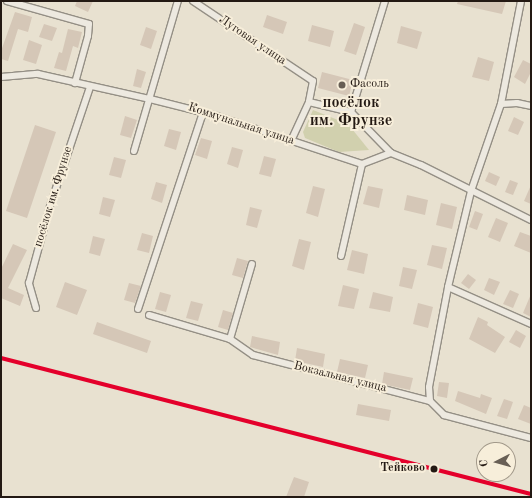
<!DOCTYPE html>
<html>
<head>
<meta charset="utf-8">
<style>
	body { margin:0 }
	#map { position:relative; width:532px; height:498px; overflow:hidden; background:#e8e1d0; font-family:"Old Standard TT",serif }
	div>[style] { position:absolute }
	.green>* { inset:0; background:#d1d0ae }
	.building>* { inset:0; background:#d5c7b7 }
	.roads { filter:drop-shadow(1px 0 #948f85) drop-shadow(-1px 0 #948f85) drop-shadow(0 1px #948f85) drop-shadow(0 -1px #948f85) }
	.street>* { height:6px; margin:-3px; padding:0 3px; transform-origin:3px; border-radius:3px; background:#ede9e0 }
	.rail-1>* { height:4px; margin:-2px; padding:0 2px; transform-origin:2px; border-radius:2px; background:#e4002b }
	.dots>* { width:11px; height:11px; translate:-50% -50%; box-sizing:border-box; border:2px solid #f7eeda; border-radius:50% }
	span { translate:-50% -50%; white-space:nowrap; text-align:center; line-height:1.15; -webkit-text-stroke:4px #f7eeda; paint-order:stroke }
	.street-label { font-size:12px; color:#231913 }
	.poi-label { font-size:12px; color:#231913 }
	.left { translate:0 -50%; text-align:left }
	.stop-label { font-size:12px; color:#231913; font-weight:700 }
	.right { translate:-100% -50%; text-align:right }
	.district-label { font-size:16px; color:#231913; font-weight:700 }
	.frame { position:absolute; inset:0; border:2px solid #231913; pointer-events:none }
	.north { position:absolute; left:476px; top:442px; width:40px; height:40px; box-sizing:border-box; background:#f7eeda; border:1px solid #a2998a; border-radius:50%; rotate:264deg; font-size:11px; font-weight:700; line-height:16px; text-align:center; color:#231913 }
	.north::after { content:''; display:block; margin:auto; width:14px; height:18px; background:#685f55; clip-path:polygon(50% 0,100% 100%,50% 72%,0 100%) }
</style>
</head>
<body>
<div id="map">
	<div class="green">
		<i style="clip-path:polygon(313px 110px,348px 124px,369px 150px,339px 152px,305px 138px,303px 132px)"></i>
	</div>
	<div class="building">
		<i style="clip-path:polygon(77px 1px,93px 1px,88px 12px,75px 6px)"></i>
		<i style="clip-path:polygon(458px 1px,506px 1px,502px 14px,457px 4px)"></i>
		<i style="clip-path:polygon(15px 12px,32px 17px,28px 32px,18px 29px,8px 61px,1px 59px,1px 51px)"></i>
		<i style="clip-path:polygon(267px 15px,287px 22px,283px 34px,263px 27px)"></i>
		<i style="clip-path:polygon(354px 23px,365px 27px,356px 55px,344px 51px)"></i>
		<i style="clip-path:polygon(44px 24px,57px 28px,52px 41px,39px 37px)"></i>
		<i style="clip-path:polygon(312px 25px,334px 31px,330px 47px,308px 41px)"></i>
		<i style="clip-path:polygon(401px 26px,422px 32px,417px 49px,397px 43px)"></i>
		<i style="clip-path:polygon(146px 27px,157px 31px,151px 49px,140px 45px)"></i>
		<i style="clip-path:polygon(68px 29px,82px 32px,78px 48px,73px 46px,66px 71px,54px 68px,59px 52px,62px 53px)"></i>
		<i style="clip-path:polygon(29px 40px,42px 45px,36px 64px,23px 60px)"></i>
		<i style="clip-path:polygon(478px 57px,494px 62px,489px 81px,472px 77px)"></i>
		<i style="clip-path:polygon(523px 60px,531px 64px,531px 72px,525px 84px,514px 77px)"></i>
		<i style="clip-path:polygon(137px 69px,146px 72px,141px 88px,133px 86px)"></i>
		<i style="clip-path:polygon(322px 72px,353px 80px,349px 96px,318px 88px)"></i>
		<i style="clip-path:polygon(125px 116px,137px 120px,131px 138px,120px 135px)"></i>
		<i style="clip-path:polygon(514px 117px,524px 122px,518px 135px,508px 131px)"></i>
		<i style="clip-path:polygon(35px 125px,56px 132px,27px 218px,6px 211px)"></i>
		<i style="clip-path:polygon(169px 129px,181px 132px,176px 150px,164px 146px)"></i>
		<i style="clip-path:polygon(201px 138px,212px 141px,207px 159px,195px 155px)"></i>
		<i style="clip-path:polygon(232px 147px,243px 150px,238px 168px,227px 164px)"></i>
		<i style="clip-path:polygon(264px 156px,276px 159px,271px 177px,259px 174px)"></i>
		<i style="clip-path:polygon(114px 157px,126px 160px,121px 178px,109px 175px)"></i>
		<i style="clip-path:polygon(489px 172px,500px 177px,496px 186px,485px 181px)"></i>
		<i style="clip-path:polygon(510px 180px,518px 183px,513px 195px,505px 192px)"></i>
		<i style="clip-path:polygon(156px 182px,167px 185px,162px 203px,151px 199px)"></i>
		<i style="clip-path:polygon(531px 185px,531px 204px,524px 201px)"></i>
		<i style="clip-path:polygon(313px 186px,325px 189px,318px 217px,306px 213px)"></i>
		<i style="clip-path:polygon(368px 186px,383px 189px,379px 208px,363px 204px)"></i>
		<i style="clip-path:polygon(407px 195px,428px 200px,425px 215px,404px 210px)"></i>
		<i style="clip-path:polygon(103px 197px,115px 200px,110px 217px,99px 214px)"></i>
		<i style="clip-path:polygon(441px 203px,457px 207px,452px 229px,436px 225px)"></i>
		<i style="clip-path:polygon(250px 207px,262px 210px,257px 228px,246px 225px)"></i>
		<i style="clip-path:polygon(475px 211px,483px 214px,477px 230px,469px 227px)"></i>
		<i style="clip-path:polygon(496px 218px,508px 223px,500px 242px,488px 237px)"></i>
		<i style="clip-path:polygon(520px 232px,531px 236px,531px 253px,514px 246px)"></i>
		<i style="clip-path:polygon(142px 233px,153px 236px,149px 253px,137px 250px)"></i>
		<i style="clip-path:polygon(93px 236px,105px 239px,100px 256px,89px 253px)"></i>
		<i style="clip-path:polygon(299px 239px,311px 242px,304px 270px,292px 266px)"></i>
		<i style="clip-path:polygon(13px 244px,27px 250px,8px 288px,24px 295px,20px 306px,1px 298px,1px 269px)"></i>
		<i style="clip-path:polygon(432px 245px,447px 248px,442px 269px,427px 265px)"></i>
		<i style="clip-path:polygon(352px 250px,368px 254px,364px 274px,347px 270px)"></i>
		<i style="clip-path:polygon(237px 258px,248px 261px,243px 278px,232px 275px)"></i>
		<i style="clip-path:polygon(403px 267px,417px 270px,412px 289px,399px 286px)"></i>
		<i style="clip-path:polygon(468px 274px,476px 280px,469px 289px,461px 283px)"></i>
		<i style="clip-path:polygon(489px 278px,500px 282px,494px 295px,484px 290px)"></i>
		<i style="clip-path:polygon(65px 282px,87px 290px,77px 315px,56px 307px)"></i>
		<i style="clip-path:polygon(129px 283px,141px 286px,135px 303px,124px 300px)"></i>
		<i style="clip-path:polygon(343px 285px,359px 289px,354px 309px,338px 306px)"></i>
		<i style="clip-path:polygon(510px 290px,519px 294px,513px 308px,503px 304px)"></i>
		<i style="clip-path:polygon(160px 292px,171px 295px,166px 312px,155px 309px)"></i>
		<i style="clip-path:polygon(373px 292px,393px 297px,390px 312px,369px 308px)"></i>
		<i style="clip-path:polygon(531px 294px,531px 317px,523px 313px)"></i>
		<i style="clip-path:polygon(191px 301px,203px 304px,198px 321px,186px 318px)"></i>
		<i style="clip-path:polygon(418px 303px,433px 307px,428px 328px,413px 324px)"></i>
		<i style="clip-path:polygon(223px 310px,233px 313px,228px 330px,218px 327px)"></i>
		<i style="clip-path:polygon(478px 317px,488px 322px,487px 325px,505px 337px,495px 353px,469px 339px)"></i>
		<i style="clip-path:polygon(97px 322px,151px 341px,147px 353px,93px 334px)"></i>
		<i style="clip-path:polygon(516px 330px,526px 336px,520px 348px,509px 342px)"></i>
		<i style="clip-path:polygon(252px 336px,280px 342px,278px 355px,250px 347px)"></i>
		<i style="clip-path:polygon(297px 348px,325px 354px,323px 367px,295px 361px)"></i>
		<i style="clip-path:polygon(340px 359px,368px 365px,365px 378px,337px 372px)"></i>
		<i style="clip-path:polygon(384px 372px,413px 378px,410px 390px,382px 384px)"></i>
		<i style="clip-path:polygon(439px 382px,449px 383px,447px 398px,437px 396px)"></i>
		<i style="clip-path:polygon(458px 391px,480px 398px,481px 394px,492px 398px,486px 414px,455px 401px)"></i>
		<i style="clip-path:polygon(504px 399px,513px 402px,507px 419px,497px 416px)"></i>
		<i style="clip-path:polygon(358px 404px,391px 410px,389px 421px,356px 415px)"></i>
		<i style="clip-path:polygon(524px 405px,531px 408px,531px 424px,518px 419px)"></i>
		<i style="clip-path:polygon(294px 477px,309px 482px,304px 497px,286px 497px)"></i>
	</div>
	<div class="roads">
		<div class="street">
			<i style="left:7px;top:1px;width:85px;rotate:15.7deg"></i>
			<i style="left:89px;top:24px;width:12px;rotate:95deg"></i>
			<i style="left:88px;top:36px;width:49px;rotate:105.5deg"></i>
			<i style="left:193px;top:1px;width:144px;rotate:33.7deg"></i>
			<i style="left:313px;top:81px;width:21px;rotate:101deg"></i>
			<i style="left:309px;top:102px;width:43px;rotate:114.8deg"></i>
			<i style="left:1px;top:77px;width:37px;rotate:-5deg"></i>
			<i style="left:38px;top:74px;width:115px;rotate:12.6deg"></i>
			<i style="left:150px;top:99px;width:69px;rotate:14.2deg"></i>
			<i style="left:217px;top:116px;width:153px;rotate:18.3deg"></i>
			<i style="left:362px;top:164px;width:31px;rotate:-21deg"></i>
			<i style="left:391px;top:153px;width:32px;rotate:22deg"></i>
			<i style="left:421px;top:165px;width:123px;rotate:26.6deg"></i>
			<i style="left:309px;top:102px;width:43px;rotate:13.4deg"></i>
			<i style="left:351px;top:112px;width:57px;rotate:45.7deg"></i>
			<i style="left:501px;top:104px;width:16px;rotate:-4deg"></i>
			<i style="left:517px;top:103px;width:14px;rotate:12deg"></i>
			<i style="left:351px;top:112px;width:116px;rotate:-73deg"></i>
			<i style="left:134px;top:151px;width:156px;rotate:-73.7deg"></i>
			<i style="left:341px;top:256px;width:94px;rotate:-77.1deg"></i>
			<i style="left:448px;top:287px;width:91px;rotate:24deg"></i>
			<i style="left:36px;top:308px;width:26px;rotate:-106deg"></i>
			<i style="left:29px;top:283px;width:80px;rotate:-74.7deg"></i>
			<i style="left:50px;top:206px;width:126px;rotate:-71.4deg"></i>
			<i style="left:138px;top:309px;width:207px;rotate:-71.7deg"></i>
			<i style="left:149px;top:315px;width:84px;rotate:16.5deg"></i>
			<i style="left:230px;top:339px;width:28px;rotate:35deg"></i>
			<i style="left:253px;top:355px;width:183px;rotate:14.6deg"></i>
			<i style="left:430px;top:401px;width:20px;rotate:45deg"></i>
			<i style="left:444px;top:415px;width:90px;rotate:14.8deg"></i>
			<i style="left:230px;top:339px;width:78px;rotate:-73.7deg"></i>
			<i style="left:430px;top:401px;width:14px;rotate:-94deg"></i>
			<i style="left:429px;top:387px;width:102px;rotate:-79.2deg"></i>
			<i style="left:448px;top:287px;width:99px;rotate:-76.5deg"></i>
			<i style="left:471px;top:191px;width:92px;rotate:-71deg"></i>
			<i style="left:501px;top:104px;width:105px;rotate:-79deg"></i>
		</div>
	</div>
	<div class="rail-1">
		<i style="left:1px;top:358px;width:547px;rotate:14.39deg"></i>
	</div>
	<div class="dots">
		<i style="left:342px;top:85px;background:#685f55"></i>
		<i style="left:434px;top:469px;background:#231913"></i>
	</div>
	<div class="street-label">
		<span style="left:252px;top:41px;rotate:34deg">Луговая улица</span>
		<span style="left:241px;top:125px;rotate:18deg">Коммунальная улица</span>
		<span style="left:54px;top:197px;rotate:-73deg">посёлок им. Фрунзе</span>
		<span style="left:340px;top:378px;rotate:14deg">Вокзальная улица</span>
	</div>
	<div class="poi-label">
		<span class="left" style="left:350px;top:85px">Фасоль</span>
	</div>
	<div class="stop-label">
		<span class="right" style="left:425px;top:469px">Тейково</span>
	</div>
	<div class="district-label">
		<span style="left:351px;top:112px">посёлок<br>им. Фрунзе</span>
	</div>
	<div class="frame"></div>
	<div class="north">С</div>
</div>
</body>
</html>
